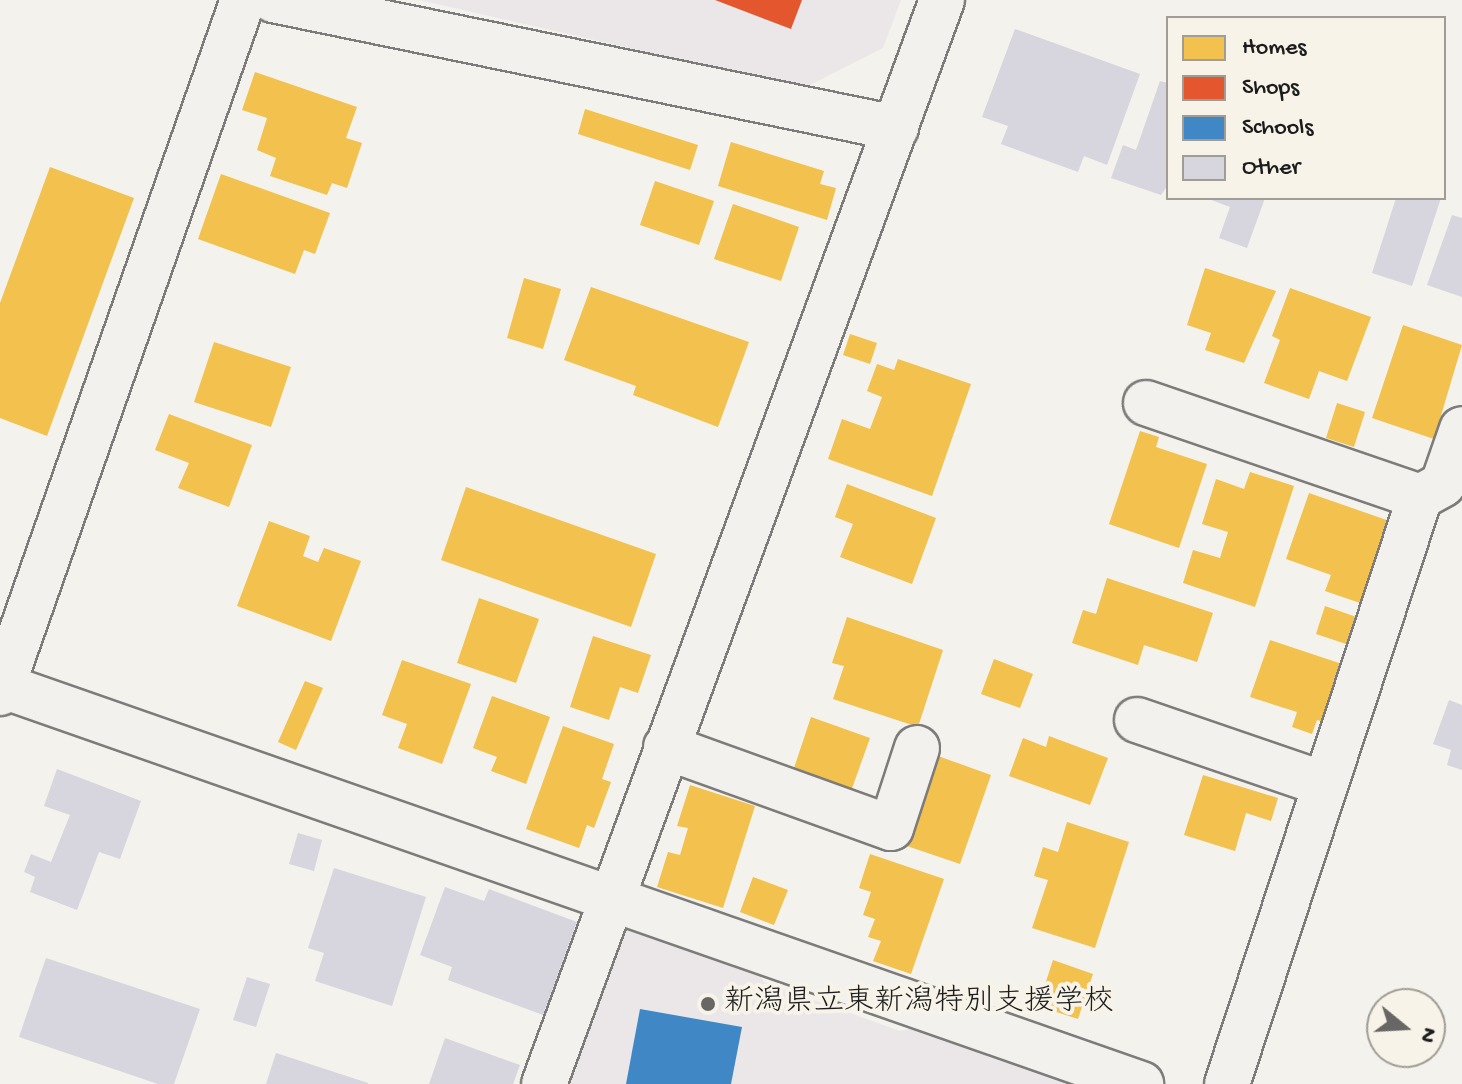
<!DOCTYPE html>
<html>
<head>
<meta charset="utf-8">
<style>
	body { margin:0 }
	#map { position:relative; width:1462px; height:1084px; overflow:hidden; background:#f4f2ec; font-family:"Gochi Hand","Klee One",sans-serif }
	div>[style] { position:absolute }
	.built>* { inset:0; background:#ebe7e9 }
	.homes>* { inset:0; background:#f2c14e }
	.shops>* { inset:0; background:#e4572e }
	.schools>* { inset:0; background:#3f88c5 }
	.building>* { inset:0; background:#d7d5dd }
	.roads { filter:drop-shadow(2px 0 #7d7c7a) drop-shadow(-2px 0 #7d7c7a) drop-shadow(0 2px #7d7c7a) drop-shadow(0 -2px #7d7c7a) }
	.street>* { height:44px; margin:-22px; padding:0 22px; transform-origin:22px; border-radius:22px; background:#f2f1ed }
	.secondary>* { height:44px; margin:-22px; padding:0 22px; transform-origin:22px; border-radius:22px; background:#f2f1ed }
	.dots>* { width:22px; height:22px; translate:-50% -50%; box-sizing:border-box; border:4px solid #f7f3e8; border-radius:50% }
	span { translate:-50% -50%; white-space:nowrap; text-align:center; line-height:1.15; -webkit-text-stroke:8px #f7f3e8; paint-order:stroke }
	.poi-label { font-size:30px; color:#1c1c1c }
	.left { translate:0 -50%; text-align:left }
	.legend { position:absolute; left:1166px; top:16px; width:280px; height:184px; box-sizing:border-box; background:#f7f3e8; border:2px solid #9f9d96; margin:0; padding:10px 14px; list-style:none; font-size:24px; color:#1c1c1c }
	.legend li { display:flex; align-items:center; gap:16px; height:40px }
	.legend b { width:40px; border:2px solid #9f9d96 }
	.north { position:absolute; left:1366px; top:988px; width:80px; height:80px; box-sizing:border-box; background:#f7f3e8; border:2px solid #9f9d96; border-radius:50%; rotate:108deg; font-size:22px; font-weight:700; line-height:32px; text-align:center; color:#1c1c1c }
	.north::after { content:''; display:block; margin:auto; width:28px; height:36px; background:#686765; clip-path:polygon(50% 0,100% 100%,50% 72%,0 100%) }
</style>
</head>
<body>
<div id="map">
	<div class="built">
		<i style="clip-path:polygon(419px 0,901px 0,883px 48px,804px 88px)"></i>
		<i style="clip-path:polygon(620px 919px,757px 968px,764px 982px,900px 1031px,920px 1026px,1080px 1084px,562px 1084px)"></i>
	</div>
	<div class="homes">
		<i style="clip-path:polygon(255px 72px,357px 107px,346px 138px,362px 143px,347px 188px,332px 183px,327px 195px,270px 176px,276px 158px,257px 150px,267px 118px,242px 110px)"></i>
		<i style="clip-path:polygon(585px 109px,698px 145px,690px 170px,578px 134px)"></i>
		<i style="clip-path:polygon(731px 142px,824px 171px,820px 184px,836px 188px,827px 220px,718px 186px)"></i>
		<i style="clip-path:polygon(50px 167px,134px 198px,47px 436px,0 418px,0 303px)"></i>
		<i style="clip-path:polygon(221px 174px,330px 213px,315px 254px,304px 250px,295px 274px,198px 239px)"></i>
		<i style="clip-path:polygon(655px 181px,714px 201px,699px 245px,640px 225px)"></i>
		<i style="clip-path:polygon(733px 204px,799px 227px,781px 281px,714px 259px)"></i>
		<i style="clip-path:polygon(1205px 268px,1276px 291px,1244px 363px,1205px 350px,1211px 333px,1187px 325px)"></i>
		<i style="clip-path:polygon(524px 278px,561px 289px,543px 349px,507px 338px)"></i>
		<i style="clip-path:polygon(591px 287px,749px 342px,718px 427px,633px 395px,636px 386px,564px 360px)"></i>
		<i style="clip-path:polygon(1290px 288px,1371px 317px,1347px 381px,1319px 371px,1309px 399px,1264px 383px,1280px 340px,1272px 336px)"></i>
		<i style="clip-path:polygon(1403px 325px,1462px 345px,1434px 439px,1372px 418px)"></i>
		<i style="clip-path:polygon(850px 334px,877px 343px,870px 364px,843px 355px)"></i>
		<i style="clip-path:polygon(214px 342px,291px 367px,271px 427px,194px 402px)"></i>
		<i style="clip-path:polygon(898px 359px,971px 384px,932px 496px,828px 459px,842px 419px,870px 429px,882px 397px,867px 391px,877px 364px,894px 370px)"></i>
		<i style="clip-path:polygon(1337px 403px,1365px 412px,1354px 447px,1326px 438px)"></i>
		<i style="clip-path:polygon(169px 414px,252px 445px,229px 507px,178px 488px,189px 463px,155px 450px)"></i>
		<i style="clip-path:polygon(1140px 431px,1159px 437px,1156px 447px,1207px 464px,1179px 548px,1109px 524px)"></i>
		<i style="clip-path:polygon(1250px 472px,1294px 486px,1255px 607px,1183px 583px,1193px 550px,1220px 558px,1228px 532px,1202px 524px,1216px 479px,1244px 489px)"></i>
		<i style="clip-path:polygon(847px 484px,936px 518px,912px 584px,840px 557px,853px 524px,835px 517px)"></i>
		<i style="clip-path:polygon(466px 487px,656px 554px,631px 627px,441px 560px)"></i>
		<i style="clip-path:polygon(1309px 493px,1398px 524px,1369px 606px,1325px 591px,1331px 575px,1286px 559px)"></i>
		<i style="clip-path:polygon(269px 521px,310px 536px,303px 556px,318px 562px,324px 548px,361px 561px,331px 641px,237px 606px)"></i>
		<i style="clip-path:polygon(1107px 578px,1213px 613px,1197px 662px,1144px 645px,1138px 665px,1072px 643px,1083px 610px,1096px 614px)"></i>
		<i style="clip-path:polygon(479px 598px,539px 619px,516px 683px,457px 663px)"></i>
		<i style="clip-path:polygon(1325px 606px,1365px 620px,1355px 647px,1316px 634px)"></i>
		<i style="clip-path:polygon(847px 617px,943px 650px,918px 727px,833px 699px,844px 666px,832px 663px)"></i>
		<i style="clip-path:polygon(593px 636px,651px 655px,638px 693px,620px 687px,609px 720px,570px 707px)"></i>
		<i style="clip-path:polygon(1270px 640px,1348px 666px,1328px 723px,1317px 720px,1312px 734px,1292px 727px,1297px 712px,1250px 697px)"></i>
		<i style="clip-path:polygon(994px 659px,1033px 674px,1020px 708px,981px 694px)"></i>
		<i style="clip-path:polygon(402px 660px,471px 684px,442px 764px,398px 748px,407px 724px,382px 715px)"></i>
		<i style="clip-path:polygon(305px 681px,323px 688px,296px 750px,278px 742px)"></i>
		<i style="clip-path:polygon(492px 696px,550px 717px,526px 784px,491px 771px,497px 757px,473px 748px)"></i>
		<i style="clip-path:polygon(811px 717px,870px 738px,850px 794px,792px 774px)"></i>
		<i style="clip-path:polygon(563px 726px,614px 744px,602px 779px,611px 782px,594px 828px,587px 825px,579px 848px,526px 829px)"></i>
		<i style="clip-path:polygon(1049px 736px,1108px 758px,1090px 805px,1009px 776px,1023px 738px,1046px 747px)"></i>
		<i style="clip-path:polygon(938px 756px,991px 775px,960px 864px,907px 846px)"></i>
		<i style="clip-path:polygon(1203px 775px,1278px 798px,1271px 821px,1246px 813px,1235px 851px,1184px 835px)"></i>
		<i style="clip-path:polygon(690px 785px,755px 806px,723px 908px,657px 887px,668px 852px,680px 855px,688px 828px,677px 826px)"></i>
		<i style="clip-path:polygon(1067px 822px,1129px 842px,1095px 948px,1032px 928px,1048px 880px,1034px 876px,1043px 847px,1058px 852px)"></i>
		<i style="clip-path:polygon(870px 854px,944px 879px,911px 974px,873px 961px,881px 941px,868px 937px,875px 919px,863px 915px,871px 892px,859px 888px)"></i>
		<i style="clip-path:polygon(753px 877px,788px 890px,774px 925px,740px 912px)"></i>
		<i style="clip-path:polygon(1053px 960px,1093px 974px,1078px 1019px,1038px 1006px)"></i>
	</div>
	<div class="shops">
		<i style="clip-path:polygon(715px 0,802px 0,791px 29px)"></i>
	</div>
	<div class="schools">
		<i style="clip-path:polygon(640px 1009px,742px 1027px,731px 1084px,626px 1084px)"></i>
	</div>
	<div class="building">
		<i style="clip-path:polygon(1015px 29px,1140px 74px,1107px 165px,1084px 156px,1078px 172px,1001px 144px,1008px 126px,982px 117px)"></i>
		<i style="clip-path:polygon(1160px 81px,1168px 83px,1168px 185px,1161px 195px,1111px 178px,1123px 145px,1136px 150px)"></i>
		<i style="clip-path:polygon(1206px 198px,1265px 198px,1247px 248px,1219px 238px,1230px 207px)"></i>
		<i style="clip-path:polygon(1396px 198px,1441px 198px,1412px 286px,1372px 273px)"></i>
		<i style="clip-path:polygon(1452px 215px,1462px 218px,1462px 297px,1427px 285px)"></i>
		<i style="clip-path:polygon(1449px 700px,1462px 705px,1462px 770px,1447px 765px,1451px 750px,1433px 744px)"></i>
		<i style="clip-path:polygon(57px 769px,141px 801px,120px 859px,99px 852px,77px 910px,30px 892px,35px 877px,24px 872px,31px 854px,51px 862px,70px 815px,44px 806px)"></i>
		<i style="clip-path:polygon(298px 833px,322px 840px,314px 871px,289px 864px)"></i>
		<i style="clip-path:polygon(334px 868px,426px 897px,392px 1006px,315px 981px,324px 953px,308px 948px)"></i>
		<i style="clip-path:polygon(445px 887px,484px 901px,489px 889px,577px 922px,543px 1015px,448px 980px,452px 967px,420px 955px)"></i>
		<i style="clip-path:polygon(46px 958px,200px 1009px,174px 1084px,158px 1084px,19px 1037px)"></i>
		<i style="clip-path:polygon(247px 977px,270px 984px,256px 1027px,233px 1020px)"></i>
		<i style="clip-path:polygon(445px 1038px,520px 1065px,513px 1084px,429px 1084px)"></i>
		<i style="clip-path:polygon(276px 1053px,368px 1083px,368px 1084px,266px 1084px)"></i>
	</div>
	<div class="roads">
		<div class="street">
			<i style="left:1146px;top:403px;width:290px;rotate:18.9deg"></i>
			<i style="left:0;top:685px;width:1209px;rotate:19.27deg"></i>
			<i style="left:0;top:693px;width:734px;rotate:-70.68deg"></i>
			<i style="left:1137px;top:720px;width:198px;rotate:18.9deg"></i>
			<i style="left:666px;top:747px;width:239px;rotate:19.8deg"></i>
			<i style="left:891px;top:828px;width:84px;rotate:-72deg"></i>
			<i style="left:544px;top:1084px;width:1155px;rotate:-69.84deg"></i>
			<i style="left:1227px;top:1084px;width:618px;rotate:-71.8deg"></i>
			<i style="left:1420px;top:497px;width:26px;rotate:-29deg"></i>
			<i style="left:1443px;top:484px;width:58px;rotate:-70.9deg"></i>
		</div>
		<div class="secondary">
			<i style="left:273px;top:0;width:636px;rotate:11.61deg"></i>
		</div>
	</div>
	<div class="dots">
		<i style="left:708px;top:1004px;background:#686765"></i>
	</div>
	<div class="poi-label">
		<span class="left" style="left:724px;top:1004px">新潟県立東新潟特別支援学校</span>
	</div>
	<ul class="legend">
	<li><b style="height:22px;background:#f2c14e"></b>Homes</li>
	<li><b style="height:22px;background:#e4572e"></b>Shops</li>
	<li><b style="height:22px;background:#3f88c5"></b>Schools</li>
	<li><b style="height:22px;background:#d7d5dd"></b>Other</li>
	</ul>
	<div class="north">N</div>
</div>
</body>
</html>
